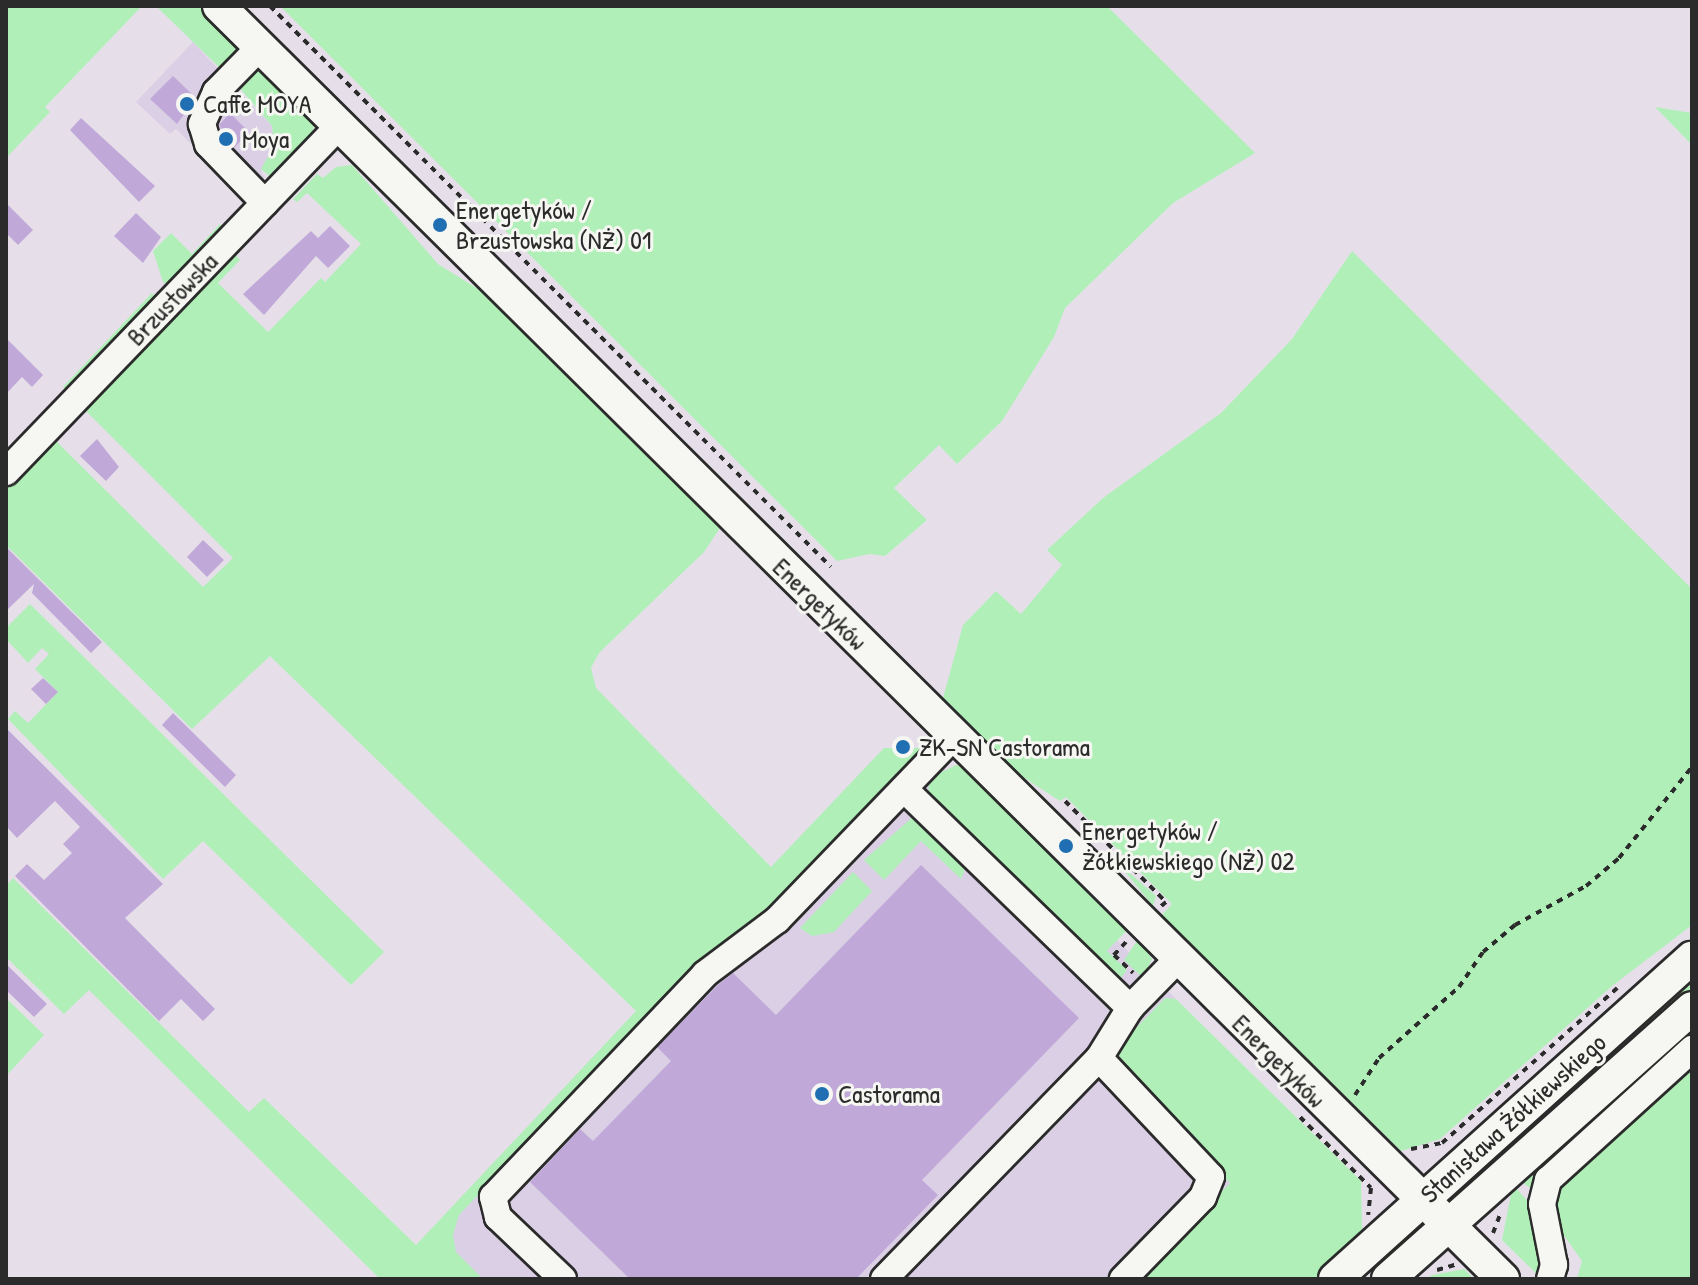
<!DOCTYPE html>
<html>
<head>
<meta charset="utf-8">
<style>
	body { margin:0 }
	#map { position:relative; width:1698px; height:1285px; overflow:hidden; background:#e6dfea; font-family:"Patrick Hand",sans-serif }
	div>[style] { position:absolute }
	.built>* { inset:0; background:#dbcfe5 }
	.green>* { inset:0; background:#b0f0b8 }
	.building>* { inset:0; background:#c0a9d8 }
	.path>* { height:4px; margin-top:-2px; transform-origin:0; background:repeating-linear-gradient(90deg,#2b2b2b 0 6px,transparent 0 12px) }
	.roads { filter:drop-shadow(2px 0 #2b2b2b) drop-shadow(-2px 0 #2b2b2b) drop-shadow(0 2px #2b2b2b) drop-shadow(0 -2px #2b2b2b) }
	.minor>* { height:26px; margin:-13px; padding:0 13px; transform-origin:13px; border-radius:13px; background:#f6f6f2 }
	.major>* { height:32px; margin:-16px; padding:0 16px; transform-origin:16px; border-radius:16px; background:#f6f6f2 }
	.dots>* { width:22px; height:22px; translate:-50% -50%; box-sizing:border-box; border:4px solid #f6f6f2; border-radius:50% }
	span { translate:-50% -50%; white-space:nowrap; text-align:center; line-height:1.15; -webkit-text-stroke:6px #f6f6f2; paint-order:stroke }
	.poi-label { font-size:26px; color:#2b2b2b }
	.left { translate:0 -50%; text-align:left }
	.street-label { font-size:26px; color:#2b2b2b }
	.frame { position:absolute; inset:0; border:8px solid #2b2b2b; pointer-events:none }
</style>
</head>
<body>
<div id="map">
	<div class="built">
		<i style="clip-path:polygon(193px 42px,272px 126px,274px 146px,261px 172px,264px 177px,245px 198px,176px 129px,170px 134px,136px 102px)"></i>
		<i style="clip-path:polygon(884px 748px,924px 748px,1176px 999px,1171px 998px,1230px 1184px,1136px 1279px,454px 1279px,416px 1246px)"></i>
	</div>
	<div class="green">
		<i style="clip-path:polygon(6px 6px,142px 6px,45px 107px,50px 112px,6px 158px)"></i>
		<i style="clip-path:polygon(156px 6px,204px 6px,238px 44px,240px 52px,225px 73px)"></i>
		<i style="clip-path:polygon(280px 6px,1107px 6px,1255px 153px,1173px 203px,1065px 308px,1054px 337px,1002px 421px,957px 464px,939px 445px,894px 488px,927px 520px,885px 556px,869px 554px,837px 561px)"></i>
		<i style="clip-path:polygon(264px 71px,315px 120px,311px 140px,272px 178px,261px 169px,274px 146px,272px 126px,238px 86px,252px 72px)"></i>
		<i style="clip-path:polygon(1655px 107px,1692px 113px,1692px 145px)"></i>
		<i style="clip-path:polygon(352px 165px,438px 264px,478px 289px,483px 284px,720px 528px,704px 552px,599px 653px,591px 668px,596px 688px,771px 867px,884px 748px,924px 748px,776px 904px,707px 954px,459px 1215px,453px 1235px,456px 1252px,483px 1279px,380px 1279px,89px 990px,64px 1014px,6px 957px,6px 886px,13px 878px,249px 1112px,264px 1098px,416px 1245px,636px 1011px,270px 656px,192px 729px,6px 545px,6px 486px,52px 437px,203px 587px,233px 558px,82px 407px,231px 250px,240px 260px,218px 283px,268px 332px,321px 278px,325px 282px,361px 244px,307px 193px,297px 202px,293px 199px,317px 174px,323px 178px,336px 167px)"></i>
		<i style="clip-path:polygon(220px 224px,224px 229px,170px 286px,163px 282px,153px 251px,171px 233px,192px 254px)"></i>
		<i style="clip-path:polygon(1352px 251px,1692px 589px,1692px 925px,1612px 986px,1440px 1139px,1401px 1151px,1162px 915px,1172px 904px,1066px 797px,1060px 801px,1023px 777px,943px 698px,963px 625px,996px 591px,1021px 614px,1062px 565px,1047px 550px,1103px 498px,1221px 413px,1292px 339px)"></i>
		<i style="clip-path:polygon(152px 293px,157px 299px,69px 392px,63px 387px)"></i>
		<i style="clip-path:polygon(30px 604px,384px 952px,351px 985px,203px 841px,163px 879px,8px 719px,15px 711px,28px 723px,58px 692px,35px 669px,49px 654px,42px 648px,28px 663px,6px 639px,6px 628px)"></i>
		<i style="clip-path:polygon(956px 765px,966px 768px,1129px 928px,1107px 951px,1127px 970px,1118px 982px,929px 796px,928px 779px)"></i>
		<i style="clip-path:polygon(915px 815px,967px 864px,961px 879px,921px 841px,884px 880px,864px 860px)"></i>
		<i style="clip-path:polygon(1117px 862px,1156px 896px,1153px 906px,1149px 901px)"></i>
		<i style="clip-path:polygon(853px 872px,872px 891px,834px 932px,812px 936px,800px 928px)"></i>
		<i style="clip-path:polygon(1139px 938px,1152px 959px,1143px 978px,1124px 960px)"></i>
		<i style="clip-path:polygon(1692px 977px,1692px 993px,1500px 1158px,1646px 1027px)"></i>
		<i style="clip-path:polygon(6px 998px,44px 1035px,6px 1076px)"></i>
		<i style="clip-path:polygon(1165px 998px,1176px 999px,1361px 1181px,1362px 1228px,1368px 1235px,1318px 1279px,1136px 1279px,1230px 1183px,1114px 1065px,1131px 1033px)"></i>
		<i style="clip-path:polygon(1692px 1023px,1692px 1036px,1556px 1151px,1534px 1190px,1516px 1179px)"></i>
		<i style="clip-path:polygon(1692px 1062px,1692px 1279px,1577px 1279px,1582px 1261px,1558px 1227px,1554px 1210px,1560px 1181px)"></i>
		<i style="clip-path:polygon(1517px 1189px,1533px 1207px,1545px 1263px,1541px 1278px,1502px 1240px,1511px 1194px)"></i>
		<i style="clip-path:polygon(1464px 1269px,1474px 1279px,1424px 1279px,1433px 1275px)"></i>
	</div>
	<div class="building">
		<i style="clip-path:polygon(173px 76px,196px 98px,177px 124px,150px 99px)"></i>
		<i style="clip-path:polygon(230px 113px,249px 132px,234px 148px,219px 125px)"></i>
		<i style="clip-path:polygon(81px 118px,155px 186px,139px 202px,70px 130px)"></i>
		<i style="clip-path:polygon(6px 203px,33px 230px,18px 245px,6px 233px)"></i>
		<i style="clip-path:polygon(136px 213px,161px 237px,143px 263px,114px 236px)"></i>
		<i style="clip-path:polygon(330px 226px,350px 246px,328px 268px,316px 256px,264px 315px,243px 294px,311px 231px,318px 238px)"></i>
		<i style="clip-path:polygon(6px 338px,43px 375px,32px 387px,22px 377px,6px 394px)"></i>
		<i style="clip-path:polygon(97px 439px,119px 467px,106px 481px,80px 456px)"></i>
		<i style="clip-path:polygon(203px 540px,224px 560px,207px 577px,187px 557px)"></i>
		<i style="clip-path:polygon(6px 547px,102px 642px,91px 653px,32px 593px,34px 584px,6px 611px)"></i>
		<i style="clip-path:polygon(43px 678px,58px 692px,46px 704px,31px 689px)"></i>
		<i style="clip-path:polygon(173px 713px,236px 775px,225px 787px,162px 725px)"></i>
		<i style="clip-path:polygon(6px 728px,163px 884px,125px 918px,215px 1009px,203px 1021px,181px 999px,159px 1021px,15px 876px,27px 864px,44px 880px,72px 853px,63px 844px,80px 827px,55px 801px,17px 838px,6px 826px)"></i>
		<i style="clip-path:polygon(921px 865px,1079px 1018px,922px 1180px,938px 1195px,856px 1279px,630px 1279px,530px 1182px,580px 1129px,593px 1141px,671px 1061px,657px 1047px,719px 984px,733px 973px,776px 1015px)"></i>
		<i style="clip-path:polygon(6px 964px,47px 1004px,34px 1017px,6px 990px)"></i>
	</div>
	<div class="path">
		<i style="left:270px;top:6px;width:793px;rotate:45deg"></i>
		<i style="left:1065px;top:801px;width:143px;rotate:45deg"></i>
		<i style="left:1166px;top:902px;width:8px;rotate:140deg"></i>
		<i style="left:1126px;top:942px;width:18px;rotate:133deg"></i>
		<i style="left:1114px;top:955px;width:26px;rotate:43deg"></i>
		<i style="left:1355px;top:1095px;width:44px;rotate:-57deg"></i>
		<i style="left:1379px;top:1058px;width:107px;rotate:-41.6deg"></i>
		<i style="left:1459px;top:987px;width:42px;rotate:-55.6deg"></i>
		<i style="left:1483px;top:952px;width:42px;rotate:-40.2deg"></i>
		<i style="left:1515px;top:925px;width:81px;rotate:-28.8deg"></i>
		<i style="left:1586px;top:886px;width:43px;rotate:-40.3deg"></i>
		<i style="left:1619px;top:858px;width:117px;rotate:-51.3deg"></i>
		<i style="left:1300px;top:1117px;width:100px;rotate:45deg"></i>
		<i style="left:1371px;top:1188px;width:27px;rotate:96deg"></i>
		<i style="left:1411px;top:1149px;width:32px;rotate:-11deg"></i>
		<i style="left:1442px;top:1143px;width:234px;rotate:-41.5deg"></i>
		<i style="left:1493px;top:1233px;width:19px;rotate:-69deg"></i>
		<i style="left:1437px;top:1270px;width:19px;rotate:-16deg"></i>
	</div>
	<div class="roads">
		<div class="minor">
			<i style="left:260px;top:47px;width:63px;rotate:134.4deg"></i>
			<i style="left:216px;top:92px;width:35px;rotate:114deg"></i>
			<i style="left:202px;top:124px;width:21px;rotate:73deg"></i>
			<i style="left:208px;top:144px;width:82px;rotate:46deg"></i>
			<i style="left:6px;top:472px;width:480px;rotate:-46.1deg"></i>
			<i style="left:904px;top:789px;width:315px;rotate:44.1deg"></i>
			<i style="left:1099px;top:1058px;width:163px;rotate:46.7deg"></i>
			<i style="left:1211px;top:1177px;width:22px;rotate:112deg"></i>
			<i style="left:1203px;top:1197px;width:115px;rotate:134.3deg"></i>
			<i style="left:563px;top:1279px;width:90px;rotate:-136.4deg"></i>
			<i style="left:498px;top:1217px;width:21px;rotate:-104deg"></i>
			<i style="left:493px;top:1197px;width:308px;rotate:-46.4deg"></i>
			<i style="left:705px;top:974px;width:90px;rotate:-36.9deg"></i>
			<i style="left:777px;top:920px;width:255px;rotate:-46.1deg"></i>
			<i style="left:884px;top:1279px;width:308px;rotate:-45.8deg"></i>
			<i style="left:1099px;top:1058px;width:59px;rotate:-58.2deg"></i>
			<i style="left:1130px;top:1008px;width:69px;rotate:-45.6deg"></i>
			<i style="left:1550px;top:1279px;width:15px;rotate:-74deg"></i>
			<i style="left:1554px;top:1265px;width:62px;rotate:-101.1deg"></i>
			<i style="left:1542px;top:1204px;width:25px;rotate:-76deg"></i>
			<i style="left:1548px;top:1180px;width:195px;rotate:-42.3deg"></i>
		</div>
		<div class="major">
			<i style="left:219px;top:6px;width:1808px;rotate:44.75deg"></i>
			<i style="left:1335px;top:1279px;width:480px;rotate:-42deg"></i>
			<i style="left:1388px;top:1279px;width:407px;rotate:-41.7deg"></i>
		</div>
	</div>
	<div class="dots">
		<i style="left:187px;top:104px;background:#1f6fb2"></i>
		<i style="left:226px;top:139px;background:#1f6fb2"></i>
		<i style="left:440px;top:225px;background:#1f6fb2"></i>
		<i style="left:903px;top:747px;background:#1f6fb2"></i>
		<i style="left:1066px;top:846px;background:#1f6fb2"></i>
		<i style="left:822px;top:1094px;background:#1f6fb2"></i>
	</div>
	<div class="poi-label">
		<span class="left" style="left:203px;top:104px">Caffe MOYA</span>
		<span class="left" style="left:242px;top:139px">Moya</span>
		<span class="left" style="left:456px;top:225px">Energetyków /<br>Brzustowska (NŻ) 01</span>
		<span class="left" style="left:919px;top:747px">ZK-SN Castorama</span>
		<span class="left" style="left:1082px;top:846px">Energetyków /<br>Żółkiewskiego (NŻ) 02</span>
		<span class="left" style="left:838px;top:1094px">Castorama</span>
	</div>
	<div class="street-label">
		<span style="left:172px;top:299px;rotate:-46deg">Brzustowska</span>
		<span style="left:820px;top:604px;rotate:44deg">Energetyków</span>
		<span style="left:1279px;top:1061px;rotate:45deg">Energetyków</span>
		<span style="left:1513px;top:1118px;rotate:-42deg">Stanisława Żółkiewskiego</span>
	</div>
	<div class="frame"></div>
</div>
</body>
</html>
